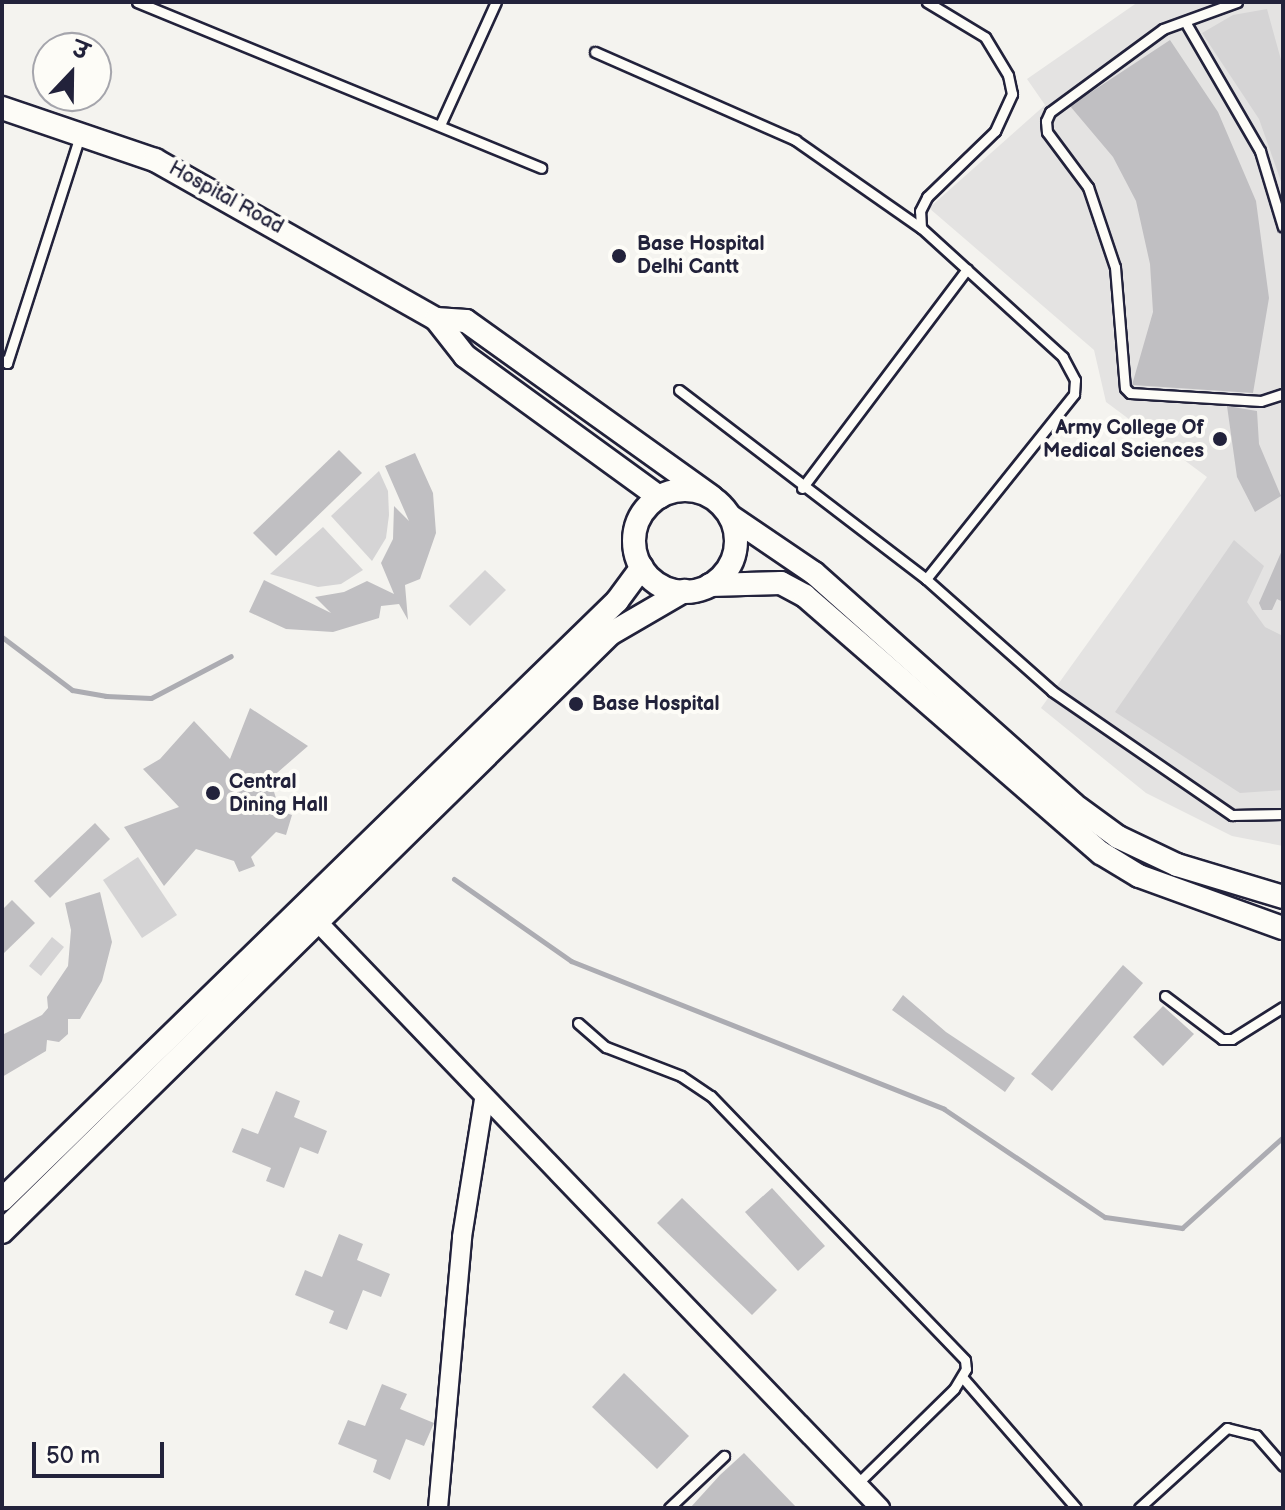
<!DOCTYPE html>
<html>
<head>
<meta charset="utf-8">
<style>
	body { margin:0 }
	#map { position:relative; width:1285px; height:1510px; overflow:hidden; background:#f4f3ef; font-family:"Balsamiq Sans","Playpen Sans Deva",sans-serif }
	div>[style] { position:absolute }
	.built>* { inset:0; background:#e4e3e2 }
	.green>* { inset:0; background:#d5d4d5 }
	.stream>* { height:5px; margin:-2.5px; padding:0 2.5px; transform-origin:2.5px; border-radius:2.5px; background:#acacb2 }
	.building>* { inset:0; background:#c0bfc2 }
	.roads { filter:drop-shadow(2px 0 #22223b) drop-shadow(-2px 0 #22223b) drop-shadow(0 2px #22223b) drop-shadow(0 -2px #22223b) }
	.service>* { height:9px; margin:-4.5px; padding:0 4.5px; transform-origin:4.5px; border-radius:4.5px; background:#fdfcf7 }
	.minor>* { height:18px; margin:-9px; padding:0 9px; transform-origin:9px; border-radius:9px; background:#fdfcf7 }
	.tertiary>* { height:22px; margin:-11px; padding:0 11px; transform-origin:11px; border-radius:11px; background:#fdfcf7 }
	.tertiary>.ring { margin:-11px; padding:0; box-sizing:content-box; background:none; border:22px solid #fdfcf7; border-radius:50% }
	.dots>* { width:22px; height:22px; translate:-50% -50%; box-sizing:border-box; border:4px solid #fdfcf7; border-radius:50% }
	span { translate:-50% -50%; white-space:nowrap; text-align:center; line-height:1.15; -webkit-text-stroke:8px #fdfcf7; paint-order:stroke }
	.street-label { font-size:20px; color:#22223b }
	.poi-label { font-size:20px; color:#22223b; font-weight:700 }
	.left { translate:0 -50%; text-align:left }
	.right { translate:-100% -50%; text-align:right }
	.frame { position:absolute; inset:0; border:4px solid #22223b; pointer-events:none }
	.north { position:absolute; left:32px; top:32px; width:80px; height:80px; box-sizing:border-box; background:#fdfcf7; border:2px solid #a5a5ac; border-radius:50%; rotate:22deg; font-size:22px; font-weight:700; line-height:32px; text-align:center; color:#22223b }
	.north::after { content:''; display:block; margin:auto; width:28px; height:36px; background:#22223b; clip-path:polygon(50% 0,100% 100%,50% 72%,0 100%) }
	.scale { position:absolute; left:32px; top:1442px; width:132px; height:36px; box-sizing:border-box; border:4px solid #22223b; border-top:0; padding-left:10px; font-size:24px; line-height:28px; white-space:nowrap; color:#22223b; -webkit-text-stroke:6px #fdfcf7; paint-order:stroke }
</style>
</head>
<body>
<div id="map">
	<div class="built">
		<i style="clip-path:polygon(1138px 2px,1283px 2px,1283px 846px,1232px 836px,1146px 793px,1041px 708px,1207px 477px,1106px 402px,1094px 350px,929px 208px,1045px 105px,1027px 79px)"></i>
	</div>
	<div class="green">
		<i style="clip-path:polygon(1267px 9px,1283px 67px,1283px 187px,1259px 119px,1202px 33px,1233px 15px)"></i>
		<i style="clip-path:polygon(379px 471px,388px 491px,389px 515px,386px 538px,372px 561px,331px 516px)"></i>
		<i style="clip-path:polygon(323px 527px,363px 570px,341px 584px,318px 587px,270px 574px)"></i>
		<i style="clip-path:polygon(1234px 540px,1264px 566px,1247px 602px,1265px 627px,1283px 636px,1283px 790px,1240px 793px,1115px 712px)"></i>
		<i style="clip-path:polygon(485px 570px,506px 590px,470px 626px,449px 606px)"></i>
		<i style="clip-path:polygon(138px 857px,177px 915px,142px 938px,103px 880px)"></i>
		<i style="clip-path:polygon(52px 937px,64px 947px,41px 976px,29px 966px)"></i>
	</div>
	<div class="stream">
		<i style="left:2px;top:637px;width:88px;rotate:37.1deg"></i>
		<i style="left:72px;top:690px;width:35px;rotate:10deg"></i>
		<i style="left:106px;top:696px;width:45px;rotate:2.5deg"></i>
		<i style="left:151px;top:698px;width:90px;rotate:-27.7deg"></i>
		<i style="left:454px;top:879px;width:143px;rotate:35deg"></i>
		<i style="left:571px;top:961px;width:401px;rotate:21.6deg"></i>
		<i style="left:944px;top:1109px;width:194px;rotate:33.9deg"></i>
		<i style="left:1105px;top:1217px;width:78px;rotate:8.1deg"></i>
		<i style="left:1182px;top:1228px;width:136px;rotate:-42deg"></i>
	</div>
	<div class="building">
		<i style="clip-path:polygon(1170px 40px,1218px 112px,1256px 201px,1269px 298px,1253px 393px,1132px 385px,1153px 312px,1150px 264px,1136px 201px,1113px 157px,1070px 106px)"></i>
		<i style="clip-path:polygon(1227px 406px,1257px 411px,1259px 444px,1281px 496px,1255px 512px,1237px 477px)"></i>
		<i style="clip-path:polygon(339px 450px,362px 473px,276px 556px,253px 533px)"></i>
		<i style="clip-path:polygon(415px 453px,433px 493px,436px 533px,420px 579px,405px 585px,408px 620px,399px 604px,381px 606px,379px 618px,333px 632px,286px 629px,249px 612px,264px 580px,331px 613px,315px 597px,344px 592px,367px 581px,394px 594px,381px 563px,393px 539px,394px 506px,409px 521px,385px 466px)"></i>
		<i style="clip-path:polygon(1283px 548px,1283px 602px,1277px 599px,1272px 610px,1262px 610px,1259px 603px)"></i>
		<i style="clip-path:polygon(250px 708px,308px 746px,270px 779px,280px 811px,292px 815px,286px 835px,276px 832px,251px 857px,255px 866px,239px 872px,234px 861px,196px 849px,164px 886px,124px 827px,179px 807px,143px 769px,160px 759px,194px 721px,230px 759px)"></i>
		<i style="clip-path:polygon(95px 823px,110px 839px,50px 898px,34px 881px)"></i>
		<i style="clip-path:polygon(100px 892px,112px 942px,102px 981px,80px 1019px,68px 1019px,68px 1034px,59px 1042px,47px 1040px,46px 1051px,2px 1077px,2px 1035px,42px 1015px,48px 1008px,47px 997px,68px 966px,71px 930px,65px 903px)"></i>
		<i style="clip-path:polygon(12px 900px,35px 923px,2px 955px,2px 910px)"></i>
		<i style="clip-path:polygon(1123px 965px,1143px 983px,1052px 1091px,1031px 1074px)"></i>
		<i style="clip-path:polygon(903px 995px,946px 1032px,1015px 1078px,1005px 1092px,892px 1010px)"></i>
		<i style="clip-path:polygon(1163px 1006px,1194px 1034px,1163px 1066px,1133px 1037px)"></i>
		<i style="clip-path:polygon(276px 1091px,300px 1101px,294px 1117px,327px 1131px,318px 1154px,300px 1147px,284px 1188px,266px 1181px,271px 1168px,232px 1152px,242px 1128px,258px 1134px)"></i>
		<i style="clip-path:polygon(772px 1188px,825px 1246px,798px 1271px,745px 1212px)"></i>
		<i style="clip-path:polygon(682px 1198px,777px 1290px,752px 1315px,657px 1223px)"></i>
		<i style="clip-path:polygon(339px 1234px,363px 1244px,357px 1260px,390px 1274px,381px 1297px,363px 1290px,347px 1330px,329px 1323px,334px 1311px,295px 1295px,305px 1270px,322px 1277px)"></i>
		<i style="clip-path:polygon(624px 1373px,689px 1436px,657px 1469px,592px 1407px)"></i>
		<i style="clip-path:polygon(382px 1384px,407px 1394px,400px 1409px,434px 1423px,424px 1446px,406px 1439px,390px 1480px,373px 1472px,377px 1460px,338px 1444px,348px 1420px,365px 1426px)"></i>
		<i style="clip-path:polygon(744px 1453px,797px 1508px,690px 1508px,720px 1475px)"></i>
	</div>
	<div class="roads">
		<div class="service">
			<i style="left:137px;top:2px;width:437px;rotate:22.3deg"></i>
			<i style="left:1237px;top:2px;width:79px;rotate:160deg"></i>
			<i style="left:1163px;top:29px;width:140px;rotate:143.7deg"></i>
			<i style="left:1050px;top:112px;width:10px;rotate:114deg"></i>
			<i style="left:1046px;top:121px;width:11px;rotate:85deg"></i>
			<i style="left:1047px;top:132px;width:69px;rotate:53.3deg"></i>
			<i style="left:1088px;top:187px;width:84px;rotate:71.4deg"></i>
			<i style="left:1115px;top:267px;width:121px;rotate:85.3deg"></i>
			<i style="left:1125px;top:388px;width:7px;rotate:45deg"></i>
			<i style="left:1130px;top:393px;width:131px;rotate:3.5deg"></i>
			<i style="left:1261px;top:401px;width:23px;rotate:-18deg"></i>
			<i style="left:1187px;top:25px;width:146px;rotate:59.9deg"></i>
			<i style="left:1260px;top:151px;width:79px;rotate:73.2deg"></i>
			<i style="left:595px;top:52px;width:219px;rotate:23.7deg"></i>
			<i style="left:795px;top:140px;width:154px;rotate:34.9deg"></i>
			<i style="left:441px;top:123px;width:133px;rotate:-65.6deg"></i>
			<i style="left:2px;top:360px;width:6px;rotate:31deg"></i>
			<i style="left:7px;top:363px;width:239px;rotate:-72.2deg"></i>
			<i style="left:679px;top:390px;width:311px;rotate:37.4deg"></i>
			<i style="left:926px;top:579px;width:169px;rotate:41.6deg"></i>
			<i style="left:1052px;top:691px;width:219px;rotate:34.6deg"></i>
			<i style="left:1232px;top:815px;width:51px;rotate:-1.1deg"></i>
			<i style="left:802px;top:488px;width:274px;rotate:-53deg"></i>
			<i style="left:926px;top:579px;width:237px;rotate:-51.3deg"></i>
			<i style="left:1074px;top:394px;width:14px;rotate:-86deg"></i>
			<i style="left:1075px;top:380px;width:26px;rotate:-118deg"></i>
			<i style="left:1063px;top:357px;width:192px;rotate:-137.7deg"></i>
			<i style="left:921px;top:228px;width:17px;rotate:-93deg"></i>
			<i style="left:920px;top:211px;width:16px;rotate:-63deg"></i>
			<i style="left:927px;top:197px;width:95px;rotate:-44.1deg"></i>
			<i style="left:995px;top:131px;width:41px;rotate:-65.3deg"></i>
			<i style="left:1012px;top:94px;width:19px;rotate:-102deg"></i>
			<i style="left:1008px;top:75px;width:44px;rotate:-121.2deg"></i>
			<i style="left:985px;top:37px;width:68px;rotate:-148.9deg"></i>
			<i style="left:1165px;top:996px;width:71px;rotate:37deg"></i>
			<i style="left:1222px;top:1039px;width:10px"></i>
			<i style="left:1232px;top:1039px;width:60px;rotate:-32.1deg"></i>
			<i style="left:578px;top:1023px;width:37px;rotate:41deg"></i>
			<i style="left:606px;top:1047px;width:80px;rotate:21.1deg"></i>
			<i style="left:681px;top:1076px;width:36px;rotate:34deg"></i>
			<i style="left:711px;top:1096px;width:366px;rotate:46.1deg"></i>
			<i style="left:965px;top:1360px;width:9px;rotate:84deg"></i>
			<i style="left:966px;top:1369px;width:23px;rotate:121deg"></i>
			<i style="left:954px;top:1389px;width:136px;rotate:135.6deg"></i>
			<i style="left:963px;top:1378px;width:172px;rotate:49deg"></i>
			<i style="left:669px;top:1508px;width:76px;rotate:-43.4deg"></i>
			<i style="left:1139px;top:1508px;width:119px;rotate:-42.3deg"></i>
			<i style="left:1227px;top:1428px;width:30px;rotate:14deg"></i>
			<i style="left:1256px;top:1435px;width:41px;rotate:48.9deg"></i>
		</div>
		<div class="minor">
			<i style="left:309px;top:913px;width:825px;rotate:46.18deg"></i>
			<i style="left:438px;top:1508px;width:272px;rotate:-84.9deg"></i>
			<i style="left:462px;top:1237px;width:140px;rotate:-80.9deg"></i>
		</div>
		<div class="tertiary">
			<i style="left:2px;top:108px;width:162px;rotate:18.8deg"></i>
			<i style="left:155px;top:160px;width:323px;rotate:29.5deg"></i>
			<i style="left:436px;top:319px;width:47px;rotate:51.9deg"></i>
			<i style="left:465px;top:356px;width:240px;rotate:36deg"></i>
			<i style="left:436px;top:319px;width:30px;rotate:4deg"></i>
			<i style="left:466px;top:321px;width:302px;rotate:35.6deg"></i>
			<i class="ring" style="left:634px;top:490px;width:80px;height:80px"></i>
			<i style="left:730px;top:516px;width:102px;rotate:34.2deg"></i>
			<i style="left:814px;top:573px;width:347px;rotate:41.7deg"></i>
			<i style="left:1073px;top:804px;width:56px;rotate:36.3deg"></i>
			<i style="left:1118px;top:837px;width:65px;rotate:25.4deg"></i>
			<i style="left:1177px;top:865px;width:111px;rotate:16.8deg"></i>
			<i style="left:710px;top:585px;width:71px;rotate:-1.6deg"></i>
			<i style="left:781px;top:583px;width:27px;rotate:28deg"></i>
			<i style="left:805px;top:596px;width:392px;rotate:41deg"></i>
			<i style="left:1101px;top:853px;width:44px;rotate:31.2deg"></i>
			<i style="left:1139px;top:876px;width:153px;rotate:19.9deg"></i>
			<i style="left:2px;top:1200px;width:859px;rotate:-44.24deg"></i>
			<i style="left:617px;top:601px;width:42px;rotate:-53.7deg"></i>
			<i style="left:2px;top:1232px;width:853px;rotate:-44.52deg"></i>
			<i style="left:610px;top:634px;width:86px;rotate:-30.2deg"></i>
		</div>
	</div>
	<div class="dots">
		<i style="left:619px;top:256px;background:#22223b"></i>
		<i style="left:1220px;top:439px;background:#22223b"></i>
		<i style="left:576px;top:704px;background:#22223b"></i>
		<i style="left:213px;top:793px;background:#22223b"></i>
	</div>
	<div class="street-label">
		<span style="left:226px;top:198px;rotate:29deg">Hospital Road</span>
	</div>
	<div class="poi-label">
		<span class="left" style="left:637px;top:256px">Base Hospital<br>Delhi Cantt</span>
		<span class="right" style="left:1204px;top:440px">Army College Of<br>Medical Sciences</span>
		<span class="left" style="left:592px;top:704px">Base Hospital</span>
		<span class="left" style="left:229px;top:794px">Central<br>Dining Hall</span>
	</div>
	<div class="frame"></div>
	<div class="north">उ</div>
	<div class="scale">50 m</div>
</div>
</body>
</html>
